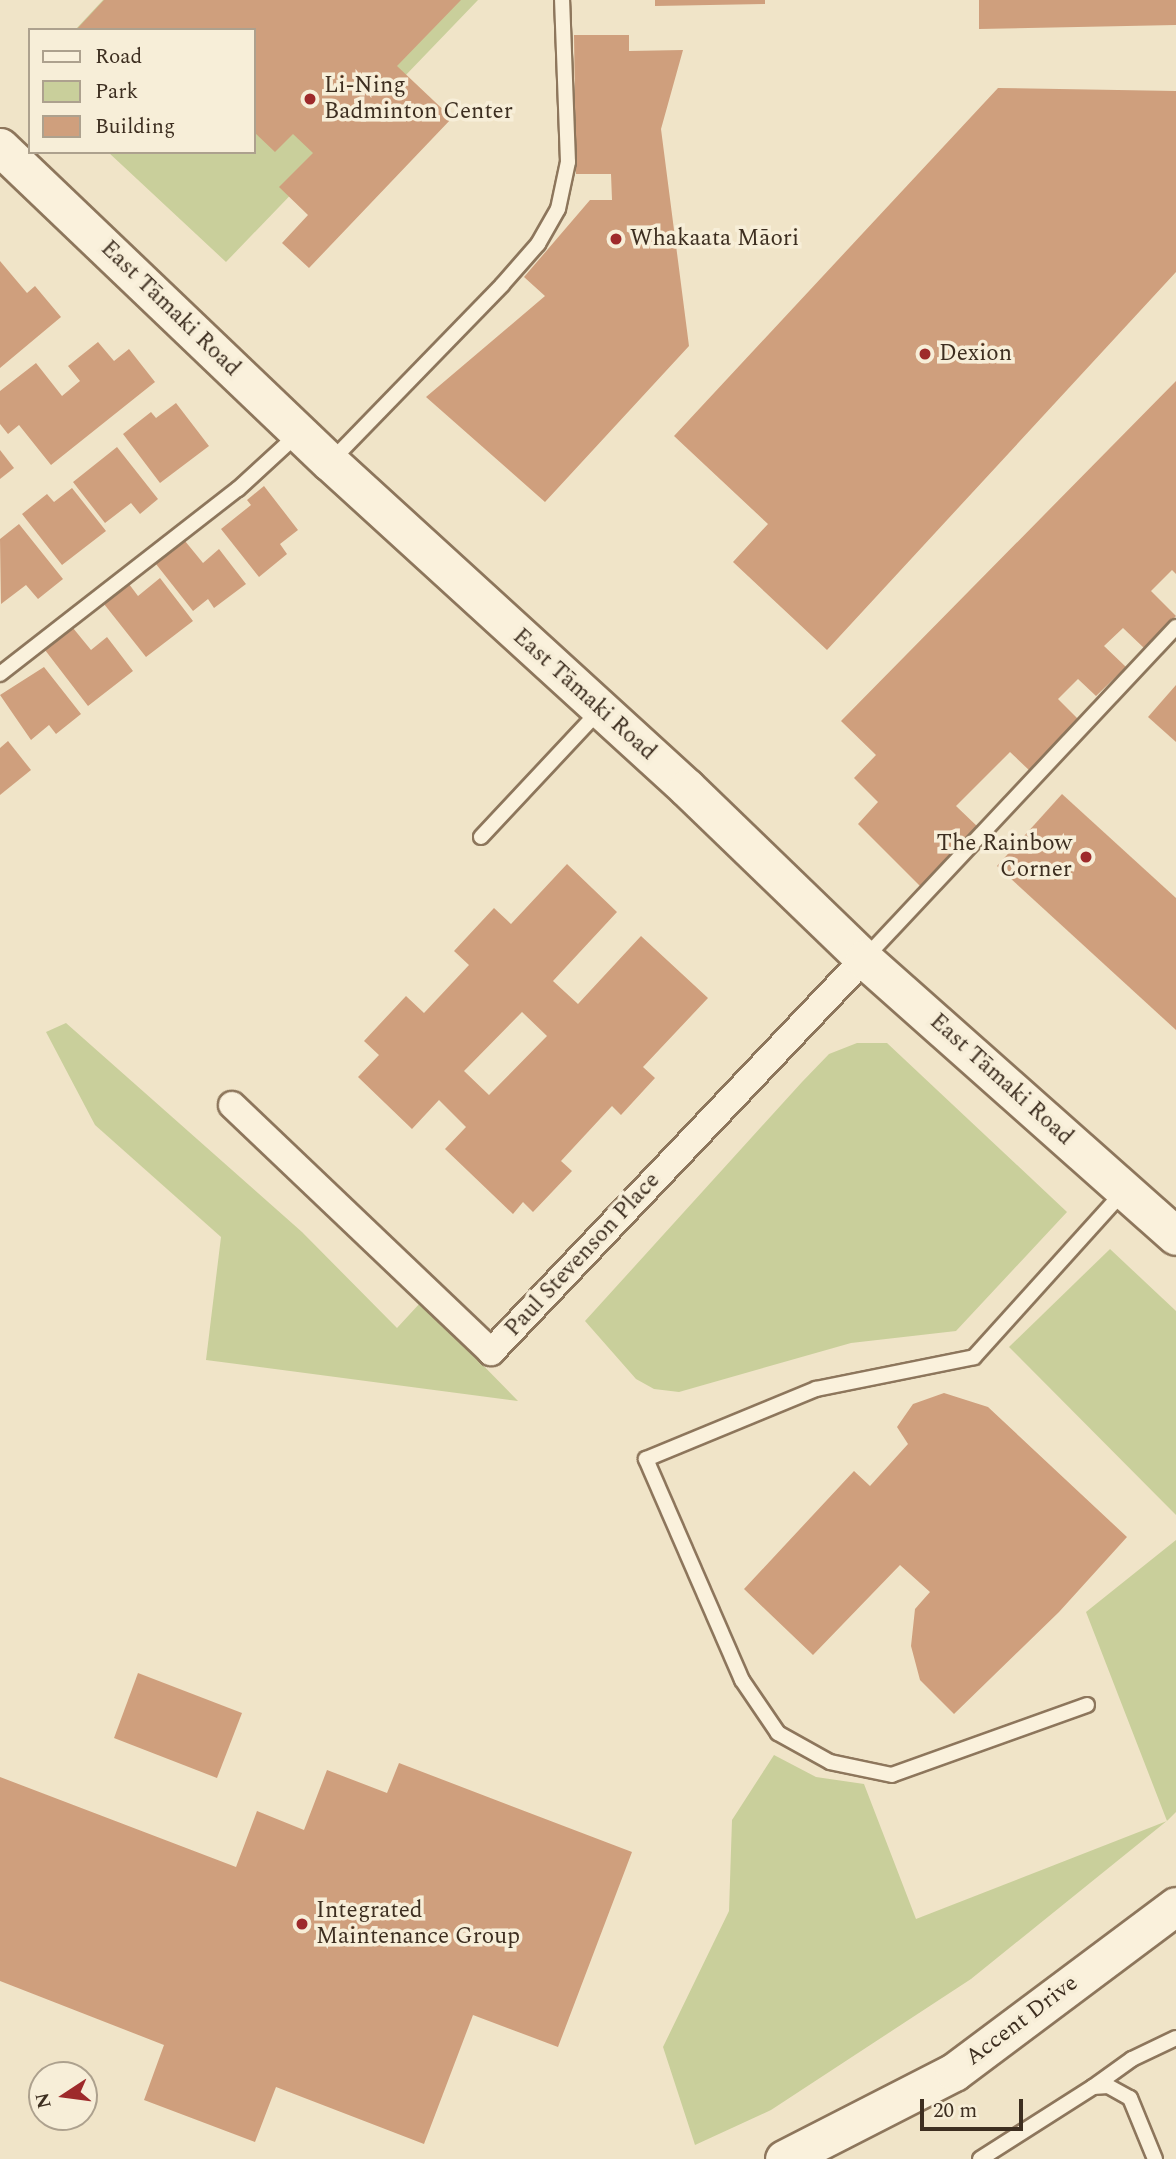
<!DOCTYPE html>
<html>
<head>
<meta charset="utf-8">
<style>
	body { margin:0 }
	#map { position:relative; width:1176px; height:2159px; overflow:hidden; background:#f0e4c8; font-family:Spectral,serif }
	div>[style] { position:absolute }
	.green>* { inset:0; background:#c9cf9b }
	.building>* { inset:0; background:#cf9f7d }
	.roads { filter:drop-shadow(2px 0 #8d765c) drop-shadow(-2px 0 #8d765c) drop-shadow(0 2px #8d765c) drop-shadow(0 -2px #8d765c) }
	.lane>* { height:14px; margin:-7px; padding:0 7px; transform-origin:7px; border-radius:7px; background:#faf1dc }
	.street>* { height:26px; margin:-13px; padding:0 13px; transform-origin:13px; border-radius:13px; background:#faf1dc }
	.secondary>* { height:37px; margin:-18.5px; padding:0 18.5px; transform-origin:18.5px; border-radius:18.5px; background:#faf1dc }
	.dots>* { width:19px; height:19px; translate:-50% -50%; box-sizing:border-box; border:4px solid #f7eed8; border-radius:50% }
	span { translate:-50% -50%; white-space:nowrap; text-align:center; line-height:1.15; -webkit-text-stroke:7px #f7eed8; paint-order:stroke }
	.poi-label { font-size:23px; color:#3d2e20 }
	.left { translate:0 -50%; text-align:left }
	.right { translate:-100% -50%; text-align:right }
	.street-label { font-size:23px; color:#3d2e20 }
	.legend { position:absolute; left:28px; top:28px; width:228px; height:126px; box-sizing:border-box; background:#f7eed8; border:2px solid #ada18e; margin:0; padding:9px 12px; list-style:none; font-size:21px; color:#3d2e20 }
	.legend li { display:flex; align-items:center; gap:14px; height:35px }
	.legend b { width:35px; border:2px solid #ada18e }
	.north { position:absolute; left:28px; top:2061px; width:70px; height:70px; box-sizing:border-box; background:#f7eed8; border:2px solid #ada18e; border-radius:50%; rotate:257deg; font-size:19px; font-weight:700; line-height:28px; text-align:center; color:#3d2e20 }
	.north::after { content:''; display:block; margin:auto; width:24px; height:32px; background:#9e2a2b; clip-path:polygon(50% 0,100% 100%,50% 72%,0 100%) }
	.scale { position:absolute; left:920px; top:2099px; width:103px; height:32px; box-sizing:border-box; border:4px solid #3d2e20; border-top:0; padding-left:9px; font-size:21px; line-height:24px; white-space:nowrap; color:#3d2e20; -webkit-text-stroke:5px #f7eed8; paint-order:stroke }
</style>
</head>
<body>
<div id="map">
	<div class="green">
		<i style="clip-path:polygon(103px 0,478px 0,226px 262px,108px 152px,254px 152px,254px 30px,75px 30px)"></i>
		<i style="clip-path:polygon(66px 1023px,302px 1232px,397px 1328px,421px 1302px,518px 1401px,206px 1360px,221px 1237px,95px 1125px,46px 1032px)"></i>
		<i style="clip-path:polygon(857px 1043px,887px 1043px,1067px 1212px,956px 1331px,851px 1343px,679px 1392px,654px 1389px,636px 1379px,585px 1321px,802px 1082px,829px 1054px)"></i>
		<i style="clip-path:polygon(1110px 1249px,1176px 1311px,1176px 1515px,1009px 1347px)"></i>
		<i style="clip-path:polygon(1176px 1540px,1176px 1812px,1168px 1820px,971px 1979px,771px 2110px,695px 2145px,663px 2047px,729px 1911px,732px 1820px,774px 1755px,816px 1777px,864px 1784px,916px 1919px,1167px 1821px,1086px 1612px)"></i>
	</div>
	<div class="building">
		<i style="clip-path:polygon(104px 0,461px 0,397px 66px,452px 118px,309px 268px,282px 243px,308px 215px,279px 187px,313px 153px,293px 134px,275px 152px,254px 132px,254px 30px,76px 30px)"></i>
		<i style="clip-path:polygon(655px 0,765px 0,765px 4px,655px 6px)"></i>
		<i style="clip-path:polygon(979px 0,1176px 0,1176px 25px,979px 29px)"></i>
		<i style="clip-path:polygon(574px 35px,629px 35px,629px 51px,683px 50px,661px 129px,689px 346px,545px 502px,426px 397px,545px 296px,524px 277px,590px 200px,612px 200px,611px 174px,576px 174px)"></i>
		<i style="clip-path:polygon(998px 88px,1176px 91px,1176px 272px,827px 650px,733px 562px,768px 524px,674px 436px)"></i>
		<i style="clip-path:polygon(0 261px,27px 293px,35px 286px,61px 317px,0 368px)"></i>
		<i style="clip-path:polygon(98px 342px,114px 361px,129px 349px,155px 382px,51px 465px,19px 425px,8px 434px,0 424px,0 391px,36px 363px,62px 396px,80px 381px,68px 366px)"></i>
		<i style="clip-path:polygon(1176px 381px,1176px 574px,1172px 570px,1151px 591px,1176px 616px,1144px 648px,1123px 628px,1104px 646px,1126px 667px,1096px 696px,1078px 679px,1058px 699px,1081px 722px,1031px 772px,1010px 752px,956px 806px,979px 828px,921px 887px,858px 824px,878px 802px,854px 778px,876px 755px,841px 721px)"></i>
		<i style="clip-path:polygon(176px 403px,209px 446px,160px 483px,123px 434px,151px 412px,156px 418px)"></i>
		<i style="clip-path:polygon(117px 447px,158px 499px,140px 514px,131px 503px,105px 523px,73px 482px)"></i>
		<i style="clip-path:polygon(0 450px,14px 468px,0 479px)"></i>
		<i style="clip-path:polygon(264px 486px,298px 530px,280px 544px,287px 554px,259px 577px,221px 529px,251px 505px,247px 500px)"></i>
		<i style="clip-path:polygon(72px 488px,106px 531px,62px 565px,22px 514px,47px 494px,54px 502px)"></i>
		<i style="clip-path:polygon(19px 524px,63px 579px,38px 599px,26px 585px,1px 604px,0 539px)"></i>
		<i style="clip-path:polygon(185px 541px,203px 563px,219px 549px,246px 584px,214px 608px,208px 599px,193px 611px,156px 564px)"></i>
		<i style="clip-path:polygon(160px 578px,193px 621px,146px 657px,104px 604px,129px 584px,138px 596px)"></i>
		<i style="clip-path:polygon(73px 628px,91px 650px,107px 637px,133px 671px,88px 706px,45px 650px)"></i>
		<i style="clip-path:polygon(44px 667px,81px 714px,56px 734px,49px 725px,31px 740px,0 695px)"></i>
		<i style="clip-path:polygon(1176px 685px,1176px 742px,1148px 717px)"></i>
		<i style="clip-path:polygon(8px 741px,31px 770px,0 795px,0 748px)"></i>
		<i style="clip-path:polygon(1062px 794px,1176px 898px,1176px 1030px,997px 866px)"></i>
		<i style="clip-path:polygon(evenodd,567px 864px,617px 912px,553px 981px,578px 1004px,641px 936px,708px 998px,643px 1067px,655px 1078px,621px 1115px,612px 1106px,561px 1161px,572px 1171px,533px 1212px,523px 1202px,513px 1214px,445px 1149px,466px 1127px,439px 1100px,412px 1129px,358px 1077px,379px 1055px,364px 1041px,406px 996px,424px 1013px,469px 965px,454px 951px,494px 908px,511px 924px,567px 864px,522px 1012px,547px 1036px,489px 1095px,464px 1071px,522px 1012px)"></i>
		<i style="clip-path:polygon(944px 1393px,988px 1407px,1127px 1537px,1059px 1612px,954px 1714px,920px 1680px,911px 1646px,915px 1609px,930px 1592px,900px 1565px,813px 1655px,744px 1589px,854px 1471px,870px 1486px,908px 1444px,897px 1427px,913px 1404px)"></i>
		<i style="clip-path:polygon(138px 1673px,242px 1713px,217px 1778px,114px 1738px)"></i>
		<i style="clip-path:polygon(399px 1763px,632px 1852px,558px 2047px,473px 2015px,424px 2144px,276px 2087px,255px 2142px,144px 2100px,164px 2045px,0 1981px,0 1777px,236px 1867px,257px 1811px,304px 1830px,327px 1770px,387px 1793px)"></i>
	</div>
	<div class="roads">
		<div class="lane">
			<i style="left:331px;top:461px;width:245px;rotate:-45.8deg"></i>
			<i style="left:502px;top:285px;width:55px;rotate:-48.7deg"></i>
			<i style="left:538px;top:244px;width:40px;rotate:-60.3deg"></i>
			<i style="left:558px;top:209px;width:48px;rotate:-78deg"></i>
			<i style="left:568px;top:162px;width:162px;rotate:-92.1deg"></i>
			<i style="left:0;top:674px;width:301px;rotate:-37.9deg"></i>
			<i style="left:238px;top:489px;width:83px;rotate:-42.6deg"></i>
			<i style="left:481px;top:837px;width:173px;rotate:-46.9deg"></i>
			<i style="left:865px;top:958px;width:454px;rotate:-46.8deg"></i>
			<i style="left:1087px;top:1705px;width:207px;rotate:160.3deg"></i>
			<i style="left:892px;top:1775px;width:63px;rotate:-168.2deg"></i>
			<i style="left:830px;top:1762px;width:60px;rotate:-150.9deg"></i>
			<i style="left:778px;top:1733px;width:64px;rotate:-124.2deg"></i>
			<i style="left:742px;top:1680px;width:241px;rotate:-113.5deg"></i>
			<i style="left:646px;top:1459px;width:184px;rotate:-22.4deg"></i>
			<i style="left:816px;top:1389px;width:161px;rotate:-11.4deg"></i>
			<i style="left:974px;top:1357px;width:224px;rotate:-47.9deg"></i>
			<i style="left:1093px;top:2087px;width:48px;rotate:-35.7deg"></i>
			<i style="left:1132px;top:2059px;width:49px;rotate:-25.5deg"></i>
			<i style="left:980px;top:2159px;width:134px;rotate:-32.5deg"></i>
			<i style="left:1093px;top:2087px;width:15px;rotate:-4deg"></i>
			<i style="left:1108px;top:2086px;width:25px;rotate:29deg"></i>
			<i style="left:1130px;top:2098px;width:66px;rotate:67.7deg"></i>
		</div>
		<div class="street">
			<i style="left:232px;top:1105px;width:358px;rotate:43.6deg"></i>
			<i style="left:491px;top:1352px;width:542px;rotate:-46.5deg"></i>
		</div>
		<div class="secondary">
			<i style="left:0;top:147px;width:456px;rotate:43.7deg"></i>
			<i style="left:330px;top:462px;width:483px;rotate:42.4deg"></i>
			<i style="left:687px;top:788px;width:246px;rotate:44deg"></i>
			<i style="left:864px;top:959px;width:417px;rotate:41.6deg"></i>
			<i style="left:784px;top:2159px;width:191px;rotate:-27.1deg"></i>
			<i style="left:954px;top:2072px;width:277px;rotate:-36.8deg"></i>
		</div>
	</div>
	<div class="dots">
		<i style="left:310px;top:99px;background:#9e2a2b"></i>
		<i style="left:616px;top:239px;background:#9e2a2b"></i>
		<i style="left:925px;top:354px;background:#9e2a2b"></i>
		<i style="left:1086px;top:857px;background:#9e2a2b"></i>
		<i style="left:302px;top:1924px;background:#9e2a2b"></i>
	</div>
	<div class="poi-label">
		<span class="left" style="left:324px;top:99px">Li-Ning<br>Badminton Center</span>
		<span class="left" style="left:630px;top:239px">Whakaata Māori</span>
		<span class="left" style="left:939px;top:354px">Dexion</span>
		<span class="right" style="left:1072px;top:857px">The Rainbow<br>Corner</span>
		<span class="left" style="left:316px;top:1924px">Integrated<br>Maintenance Group</span>
	</div>
	<div class="street-label">
		<span style="left:170px;top:309px;rotate:44deg">East Tāmaki Road</span>
		<span style="left:584px;top:695px;rotate:42deg">East Tāmaki Road</span>
		<span style="left:1001px;top:1080px;rotate:42deg">East Tāmaki Road</span>
		<span style="left:583px;top:1255px;rotate:-47deg">Paul Stevenson Place</span>
		<span style="left:1022px;top:2021px;rotate:-37deg">Accent Drive</span>
	</div>
	<ul class="legend">
	<li><b style="height:9px;background:#faf1dc"></b>Road</li>
	<li><b style="height:19px;background:#c9cf9b"></b>Park</li>
	<li><b style="height:19px;background:#cf9f7d"></b>Building</li>
	</ul>
	<div class="north">N</div>
	<div class="scale">20 m</div>
</div>
</body>
</html>
